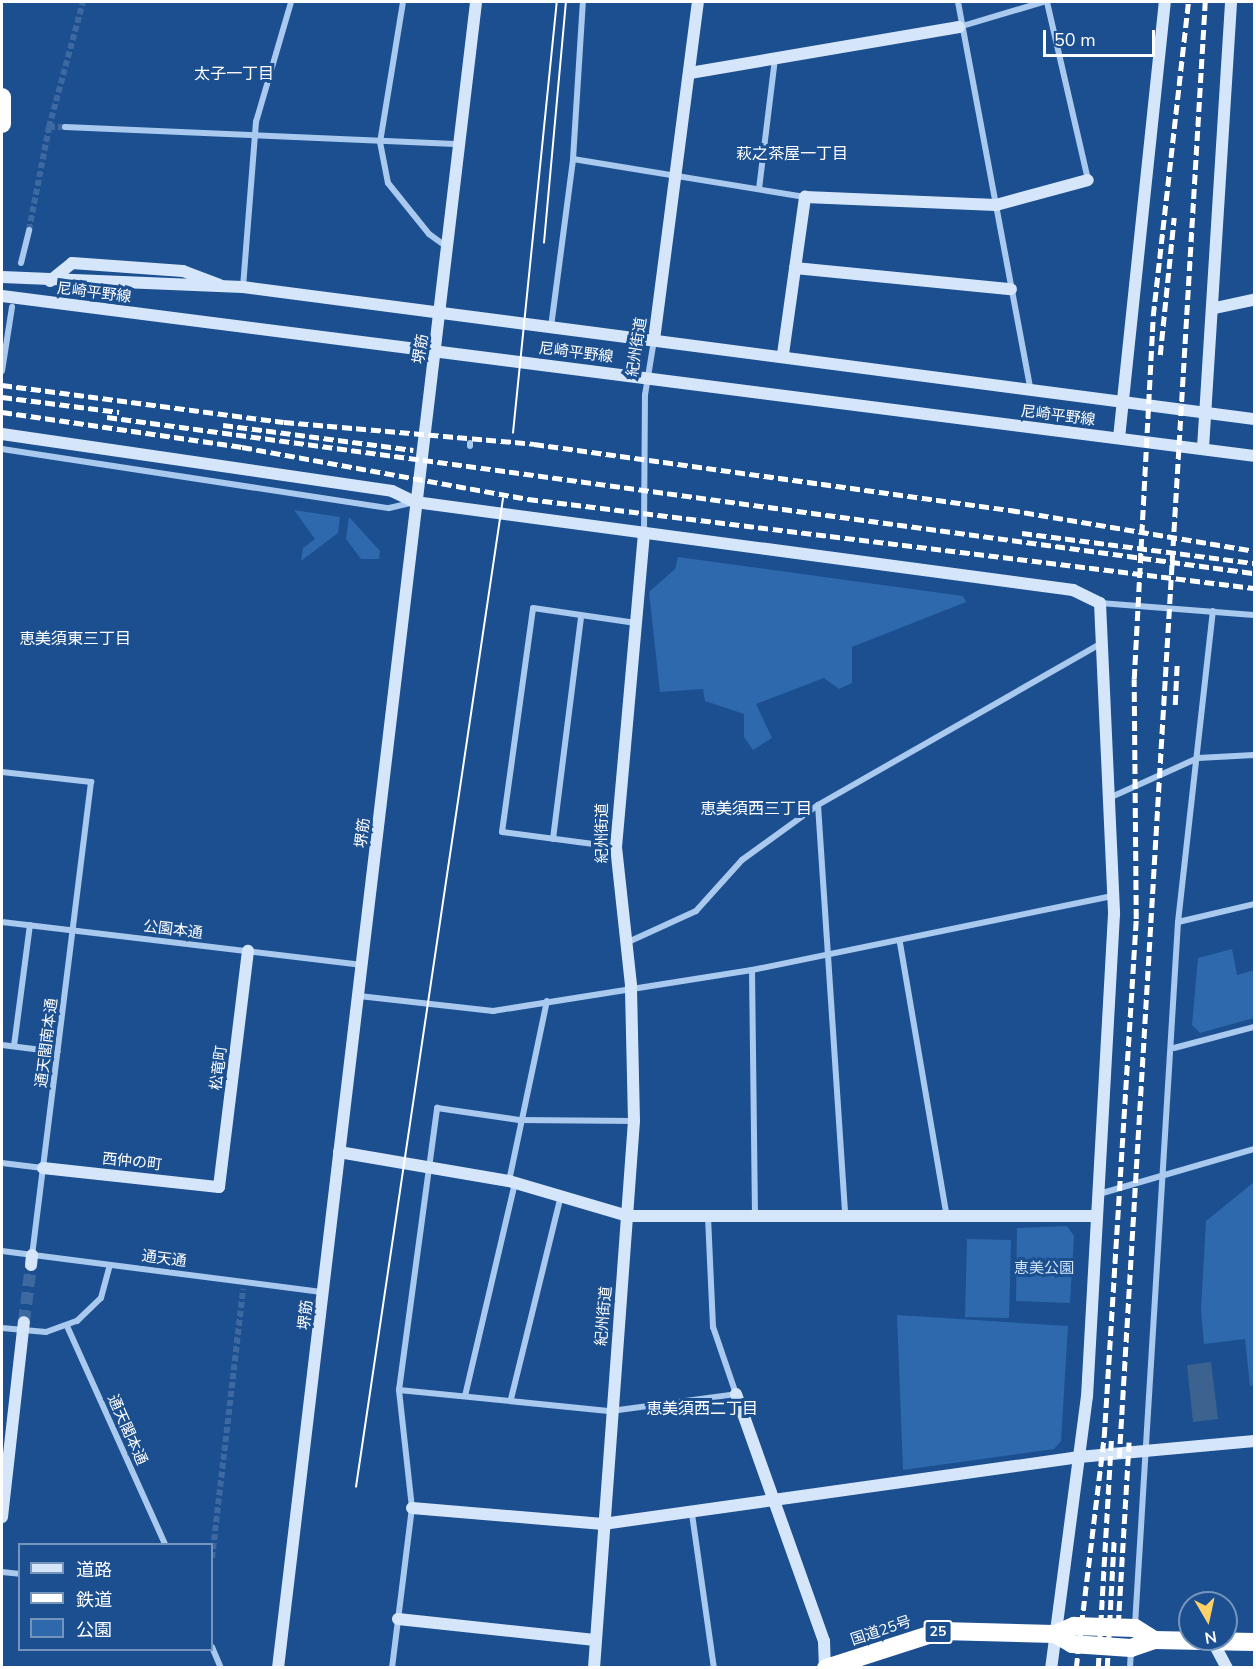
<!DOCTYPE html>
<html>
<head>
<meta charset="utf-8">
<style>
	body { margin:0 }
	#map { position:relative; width:1256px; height:1669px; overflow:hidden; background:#1b4f8f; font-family:"Nunito Sans","Noto Sans JP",sans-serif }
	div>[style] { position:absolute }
	.green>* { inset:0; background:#2e69ad }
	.water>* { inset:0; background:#3c6290 }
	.street-tunnel>* { height:6px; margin-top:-3px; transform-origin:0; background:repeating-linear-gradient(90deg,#3d69a0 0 6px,transparent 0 9px) }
	.secondary-tunnel>* { height:12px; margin-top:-6px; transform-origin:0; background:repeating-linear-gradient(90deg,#3d69a0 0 12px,transparent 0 18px) }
	.street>* { height:6px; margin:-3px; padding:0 3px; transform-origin:3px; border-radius:3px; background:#a9c9ee }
	.secondary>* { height:12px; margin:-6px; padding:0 6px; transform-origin:6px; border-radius:6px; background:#d6e6fa }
	.highway>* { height:18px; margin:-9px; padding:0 9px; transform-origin:9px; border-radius:9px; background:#fff }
	.tram>* { height:1.5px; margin:-0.75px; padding:0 0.75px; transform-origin:0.75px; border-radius:0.75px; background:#fff }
	.rail>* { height:4.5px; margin-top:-2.25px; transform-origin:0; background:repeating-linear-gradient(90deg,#fff 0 10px,transparent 0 14.5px) }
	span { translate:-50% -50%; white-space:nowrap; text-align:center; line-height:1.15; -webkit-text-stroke:6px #1b4f8f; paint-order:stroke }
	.shield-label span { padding:2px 4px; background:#1b4f8f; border:2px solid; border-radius:4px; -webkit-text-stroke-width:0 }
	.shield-label { font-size:14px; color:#fff; font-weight:700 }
	.street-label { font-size:15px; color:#fff }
	.park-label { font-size:15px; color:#cfe3fa }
	.neighbourhood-label { font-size:16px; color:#fff }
	.frame { position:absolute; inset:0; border:3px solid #fff; pointer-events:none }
	.legend { position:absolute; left:18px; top:1543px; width:195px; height:108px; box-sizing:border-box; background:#1b4f8f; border:2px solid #7695bc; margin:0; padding:8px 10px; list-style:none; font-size:18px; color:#fff }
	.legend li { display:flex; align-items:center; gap:12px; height:30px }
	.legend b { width:30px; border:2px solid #7695bc }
	.north { position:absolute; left:1178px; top:1591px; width:60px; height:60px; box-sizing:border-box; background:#1b4f8f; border:2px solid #7695bc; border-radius:50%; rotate:171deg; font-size:16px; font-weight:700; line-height:24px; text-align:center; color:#fff }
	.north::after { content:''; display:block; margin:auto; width:21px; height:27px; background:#ffd166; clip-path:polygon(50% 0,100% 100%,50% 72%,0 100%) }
	.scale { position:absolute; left:1043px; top:30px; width:112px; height:27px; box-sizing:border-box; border:3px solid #fff; border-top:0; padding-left:8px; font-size:18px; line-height:21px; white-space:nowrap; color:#fff; -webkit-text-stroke:4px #1b4f8f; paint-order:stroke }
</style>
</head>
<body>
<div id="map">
	<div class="green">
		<i style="clip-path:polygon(294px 510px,340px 517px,338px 533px,301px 561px,303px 548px,315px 539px)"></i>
		<i style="clip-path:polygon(349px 517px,380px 551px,379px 559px,361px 559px,346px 539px)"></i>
		<i style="clip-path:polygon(678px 557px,963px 596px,966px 602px,852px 647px,852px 683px,839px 689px,824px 678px,756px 704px,772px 738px,753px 750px,744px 737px,744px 714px,705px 701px,703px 689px,660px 692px,649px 592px,675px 569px)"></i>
		<i style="clip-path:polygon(1232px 949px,1237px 975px,1254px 970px,1254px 1018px,1200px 1033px,1192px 1025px,1198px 958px)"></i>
		<i style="clip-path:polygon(1254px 1182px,1254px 1385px,1250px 1386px,1245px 1339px,1204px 1344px,1201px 1310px,1206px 1221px)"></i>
		<i style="clip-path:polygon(1067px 1226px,1074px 1236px,1070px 1303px,1016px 1301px,1017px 1228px)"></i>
		<i style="clip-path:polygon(967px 1239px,1011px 1240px,1009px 1318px,965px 1317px)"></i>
		<i style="clip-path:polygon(897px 1315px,1068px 1326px,1061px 1441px,1054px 1449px,903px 1470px)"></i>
	</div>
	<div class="water">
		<i style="clip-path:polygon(1211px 1362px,1218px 1419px,1193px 1422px,1187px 1365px)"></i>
	</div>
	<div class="street-tunnel">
		<i style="left:49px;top:127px;width:16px"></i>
		<i style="left:29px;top:230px;width:105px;rotate:-79deg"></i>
		<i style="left:49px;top:127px;width:130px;rotate:-74.8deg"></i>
		<i style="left:212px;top:1558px;width:271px;rotate:-83.4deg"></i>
	</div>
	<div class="secondary-tunnel">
		<i style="left:24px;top:1322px;width:57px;rotate:-83deg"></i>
	</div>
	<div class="street">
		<i style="left:403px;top:2px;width:142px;rotate:99.3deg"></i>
		<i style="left:380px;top:142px;width:42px;rotate:79deg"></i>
		<i style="left:388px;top:183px;width:65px;rotate:51.2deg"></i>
		<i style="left:429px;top:234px;width:22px;rotate:36deg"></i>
		<i style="left:958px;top:2px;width:393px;rotate:79.4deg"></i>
		<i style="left:1047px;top:2px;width:183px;rotate:77deg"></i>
		<i style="left:959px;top:27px;width:88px;rotate:-16.6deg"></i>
		<i style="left:65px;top:127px;width:396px;rotate:2.5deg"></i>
		<i style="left:573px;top:159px;width:235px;rotate:9.3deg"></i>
		<i style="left:759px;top:189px;width:131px;rotate:-83deg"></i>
		<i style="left:21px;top:263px;width:34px;rotate:-76deg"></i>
		<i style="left:243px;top:287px;width:166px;rotate:-85.5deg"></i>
		<i style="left:256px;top:122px;width:125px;rotate:-73.7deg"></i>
		<i style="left:551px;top:327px;width:169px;rotate:-82.5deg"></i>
		<i style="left:573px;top:159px;width:157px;rotate:-86.4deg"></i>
		<i style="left:2px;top:371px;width:65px;rotate:-81.1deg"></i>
		<i style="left:470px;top:446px;width:3px;rotate:-90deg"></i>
		<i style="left:2px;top:449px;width:391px;rotate:8.7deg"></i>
		<i style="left:389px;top:508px;width:23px;rotate:-13deg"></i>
		<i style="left:644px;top:533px;width:138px;rotate:-89.6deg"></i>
		<i style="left:645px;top:395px;width:56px;rotate:-80.7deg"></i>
		<i style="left:1100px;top:603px;width:154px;rotate:4.5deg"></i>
		<i style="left:2px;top:772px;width:90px;rotate:6.4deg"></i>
		<i style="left:91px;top:782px;width:477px;rotate:97.1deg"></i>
		<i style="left:1109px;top:798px;width:98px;rotate:-24.2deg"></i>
		<i style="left:1198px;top:758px;width:56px;rotate:-3.1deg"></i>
		<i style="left:818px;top:805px;width:410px;rotate:86.2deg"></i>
		<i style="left:553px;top:839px;width:225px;rotate:-82.8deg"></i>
		<i style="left:616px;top:847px;width:115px;rotate:-172.5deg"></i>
		<i style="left:502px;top:832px;width:226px;rotate:-82.1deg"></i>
		<i style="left:533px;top:608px;width:104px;rotate:8.3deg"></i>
		<i style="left:2px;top:922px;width:363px;rotate:6.8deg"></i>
		<i style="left:1178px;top:922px;width:78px;rotate:-13.3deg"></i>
		<i style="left:626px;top:943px;width:77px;rotate:-24.6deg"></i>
		<i style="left:696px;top:911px;width:69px;rotate:-48deg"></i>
		<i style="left:742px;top:860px;width:94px;rotate:-35.9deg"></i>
		<i style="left:818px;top:805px;width:323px;rotate:-29.7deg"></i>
		<i style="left:900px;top:943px;width:274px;rotate:80.3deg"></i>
		<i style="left:752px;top:970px;width:243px;rotate:89.3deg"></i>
		<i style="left:359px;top:996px;width:135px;rotate:6.4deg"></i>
		<i style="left:493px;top:1011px;width:262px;rotate:-9deg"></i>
		<i style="left:752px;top:970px;width:369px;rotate:-11.6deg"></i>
		<i style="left:2px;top:1045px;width:56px;rotate:7.1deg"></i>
		<i style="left:14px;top:1046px;width:122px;rotate:-82.5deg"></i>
		<i style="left:1174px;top:1048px;width:83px;rotate:-14.7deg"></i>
		<i style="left:2px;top:1163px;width:41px;rotate:7deg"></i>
		<i style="left:509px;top:1181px;width:184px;rotate:-78.1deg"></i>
		<i style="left:1099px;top:1194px;width:161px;rotate:-16.2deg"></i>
		<i style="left:2px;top:1251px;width:324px;rotate:7.3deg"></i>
		<i style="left:67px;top:1326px;width:239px;rotate:65.8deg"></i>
		<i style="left:2px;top:1328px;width:44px;rotate:5.2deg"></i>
		<i style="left:46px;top:1332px;width:33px;rotate:-20deg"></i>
		<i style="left:77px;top:1321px;width:33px;rotate:-44deg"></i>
		<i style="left:101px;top:1298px;width:34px;rotate:-75deg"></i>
		<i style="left:399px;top:1390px;width:213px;rotate:5.7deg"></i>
		<i style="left:611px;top:1411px;width:126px;rotate:-7.7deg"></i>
		<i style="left:736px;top:1394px;width:71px;rotate:-108.9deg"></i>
		<i style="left:713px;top:1327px;width:111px;rotate:-92.6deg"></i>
		<i style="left:465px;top:1396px;width:219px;rotate:-76.8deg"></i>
		<i style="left:511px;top:1399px;width:209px;rotate:-76.2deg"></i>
		<i style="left:692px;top:1514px;width:156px;rotate:81.9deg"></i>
		<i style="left:2px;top:1572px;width:18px;rotate:6deg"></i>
		<i style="left:1135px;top:1625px;width:704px;rotate:-86.5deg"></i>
		<i style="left:1178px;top:922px;width:313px;rotate:-83.6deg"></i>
		<i style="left:212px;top:1647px;width:23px;rotate:67deg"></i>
		<i style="left:392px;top:1668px;width:161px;rotate:-82.9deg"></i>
		<i style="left:412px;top:1508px;width:119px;rotate:-96.3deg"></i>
		<i style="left:399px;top:1390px;width:285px;rotate:-82.3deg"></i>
		<i style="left:437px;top:1108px;width:83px;rotate:8.3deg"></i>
		<i style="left:519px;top:1120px;width:115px;rotate:0.5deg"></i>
		<i style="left:1130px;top:1668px;width:18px;rotate:-87deg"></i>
	</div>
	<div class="secondary">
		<i style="left:690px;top:73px;width:273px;rotate:-9.7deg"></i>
		<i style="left:795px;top:268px;width:217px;rotate:5.6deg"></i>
		<i style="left:2px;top:277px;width:241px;rotate:2.4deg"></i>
		<i style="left:243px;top:287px;width:1020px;rotate:7.44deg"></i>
		<i style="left:50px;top:281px;width:28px;rotate:-39deg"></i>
		<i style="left:72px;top:263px;width:111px;rotate:4.1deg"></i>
		<i style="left:183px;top:271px;width:39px;rotate:21deg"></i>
		<i style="left:2px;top:296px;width:1262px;rotate:7.28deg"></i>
		<i style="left:1215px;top:308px;width:40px;rotate:-12deg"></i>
		<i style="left:654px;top:340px;width:341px;rotate:-82.6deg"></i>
		<i style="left:783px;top:354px;width:159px;rotate:-82deg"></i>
		<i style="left:805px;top:197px;width:191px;rotate:2.4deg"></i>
		<i style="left:996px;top:205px;width:95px;rotate:-15.2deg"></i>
		<i style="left:2px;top:434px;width:394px;rotate:8.3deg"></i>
		<i style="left:392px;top:491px;width:25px;rotate:26deg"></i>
		<i style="left:415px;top:502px;width:664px;rotate:7.62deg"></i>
		<i style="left:1073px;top:590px;width:30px;rotate:26deg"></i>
		<i style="left:1100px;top:603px;width:311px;rotate:87.4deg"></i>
		<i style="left:1114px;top:914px;width:483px;rotate:93.2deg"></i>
		<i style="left:1087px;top:1396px;width:274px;rotate:97.5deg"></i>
		<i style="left:1119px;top:438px;width:438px;rotate:-84deg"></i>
		<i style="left:1203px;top:448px;width:447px;rotate:-86.4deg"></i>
		<i style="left:339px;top:1152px;width:172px;rotate:9.7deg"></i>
		<i style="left:509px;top:1181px;width:124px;rotate:16.4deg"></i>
		<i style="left:628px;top:1216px;width:469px"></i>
		<i style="left:43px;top:1168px;width:177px;rotate:6.2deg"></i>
		<i style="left:219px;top:1187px;width:238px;rotate:-83deg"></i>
		<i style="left:31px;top:1265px;width:10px;rotate:-84deg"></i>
		<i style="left:736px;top:1394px;width:262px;rotate:70.4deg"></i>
		<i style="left:824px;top:1641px;width:27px;rotate:88deg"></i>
		<i style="left:412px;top:1508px;width:192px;rotate:4.8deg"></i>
		<i style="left:603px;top:1524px;width:481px;rotate:-8deg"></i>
		<i style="left:1079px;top:1457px;width:176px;rotate:-5.2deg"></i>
		<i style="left:2px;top:1517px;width:196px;rotate:-83.6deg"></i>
		<i style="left:398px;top:1619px;width:198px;rotate:6.1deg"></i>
		<i style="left:1212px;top:1640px;width:32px;rotate:62deg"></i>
		<i style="left:278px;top:1668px;width:1678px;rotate:-83.22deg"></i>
		<i style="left:594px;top:1668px;width:548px;rotate:-85.82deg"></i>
		<i style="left:634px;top:1121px;width:136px;rotate:-91.3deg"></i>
		<i style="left:631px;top:985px;width:139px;rotate:-96.2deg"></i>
		<i style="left:616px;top:847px;width:315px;rotate:-84.9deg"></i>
	</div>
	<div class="highway">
		<i style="left:2px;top:97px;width:27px;rotate:90deg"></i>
		<i style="left:1055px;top:1634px;width:20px;rotate:30deg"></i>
		<i style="left:1072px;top:1644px;width:59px;rotate:3.9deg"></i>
		<i style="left:1131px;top:1648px;width:24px;rotate:-19deg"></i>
		<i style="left:1154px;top:1640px;width:100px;rotate:1.1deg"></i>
		<i style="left:826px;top:1668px;width:121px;rotate:-17.8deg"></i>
		<i style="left:941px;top:1631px;width:114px;rotate:1.5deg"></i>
		<i style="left:1055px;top:1634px;width:21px;rotate:-23deg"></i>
		<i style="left:1074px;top:1626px;width:61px;rotate:1.9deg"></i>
		<i style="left:1135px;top:1628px;width:22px;rotate:32deg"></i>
	</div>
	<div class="tram">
		<i style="left:544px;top:243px;width:242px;rotate:-84.8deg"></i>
		<i style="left:513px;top:433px;width:433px;rotate:-84.2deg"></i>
		<i style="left:356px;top:1487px;width:999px;rotate:-81.54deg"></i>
	</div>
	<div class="rail">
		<i style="left:1160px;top:355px;width:138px;rotate:-84.2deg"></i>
		<i style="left:2px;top:385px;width:284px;rotate:7.5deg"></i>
		<i style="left:284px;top:422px;width:251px;rotate:5deg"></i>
		<i style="left:534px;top:444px;width:481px;rotate:7.9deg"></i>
		<i style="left:1010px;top:510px;width:247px;rotate:9.5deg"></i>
		<i style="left:2px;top:397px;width:118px;rotate:7.3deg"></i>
		<i style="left:2px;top:412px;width:243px;rotate:8.3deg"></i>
		<i style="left:242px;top:447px;width:291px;rotate:10.3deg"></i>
		<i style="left:528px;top:499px;width:731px;rotate:6.99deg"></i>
		<i style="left:107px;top:417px;width:1158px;rotate:7.75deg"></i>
		<i style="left:223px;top:425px;width:192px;rotate:7.5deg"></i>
		<i style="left:1022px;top:533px;width:234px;rotate:7.4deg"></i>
		<i style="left:1175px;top:705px;width:42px;rotate:-87.3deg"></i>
		<i style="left:1119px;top:1458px;width:1459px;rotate:-86.62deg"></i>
		<i style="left:1118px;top:1625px;width:183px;rotate:-86.6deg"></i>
		<i style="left:1076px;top:1668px;width:233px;rotate:-83.1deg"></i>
		<i style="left:1104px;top:1437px;width:519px;rotate:-86.46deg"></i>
		<i style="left:1136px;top:919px;width:240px;rotate:-90.5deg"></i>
		<i style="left:1134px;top:679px;width:363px;rotate:-87deg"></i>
		<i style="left:1153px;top:316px;width:316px;rotate:-83.6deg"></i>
		<i style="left:1098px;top:1668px;width:228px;rotate:-86.7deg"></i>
		<i style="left:1107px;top:1668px;width:129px;rotate:-86.9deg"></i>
	</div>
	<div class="shield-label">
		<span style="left:938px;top:1632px">25</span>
	</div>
	<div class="street-label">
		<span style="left:94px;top:293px;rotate:7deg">尼崎平野線</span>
		<span style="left:637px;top:347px;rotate:-81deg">紀州街道</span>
		<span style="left:421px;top:349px;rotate:-81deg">堺筋</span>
		<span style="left:576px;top:353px;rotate:7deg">尼崎平野線</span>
		<span style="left:1058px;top:416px;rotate:7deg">尼崎平野線</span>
		<span style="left:363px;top:833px;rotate:-83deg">堺筋</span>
		<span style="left:603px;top:833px;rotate:-90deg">紀州街道</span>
		<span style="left:173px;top:930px;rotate:7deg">公園本通</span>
		<span style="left:47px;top:1043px;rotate:-83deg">通天閣南本通</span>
		<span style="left:219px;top:1068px;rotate:-83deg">松竜町</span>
		<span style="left:132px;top:1162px;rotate:6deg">西仲の町</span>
		<span style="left:164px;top:1259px;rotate:7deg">通天通</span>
		<span style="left:306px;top:1315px;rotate:-84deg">堺筋</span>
		<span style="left:604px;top:1316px;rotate:-85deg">紀州街道</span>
		<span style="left:127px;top:1430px;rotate:66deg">通天閣本通</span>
		<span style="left:881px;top:1631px;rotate:-18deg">国道25号</span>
	</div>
	<div class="park-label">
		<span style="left:1044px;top:1269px">恵美公園</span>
	</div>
	<div class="neighbourhood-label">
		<span style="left:234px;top:74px">太子一丁目</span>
		<span style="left:792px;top:154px">萩之茶屋一丁目</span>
		<span style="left:75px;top:639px">恵美須東三丁目</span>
		<span style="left:756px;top:809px">恵美須西三丁目</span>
		<span style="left:702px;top:1409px">恵美須西二丁目</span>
	</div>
	<div class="frame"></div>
	<ul class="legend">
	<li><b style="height:8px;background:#d6e6fa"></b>道路</li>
	<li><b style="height:8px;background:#fff"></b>鉄道</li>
	<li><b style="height:16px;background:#2e69ad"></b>公園</li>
	</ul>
	<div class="north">N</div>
	<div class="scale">50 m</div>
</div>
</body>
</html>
